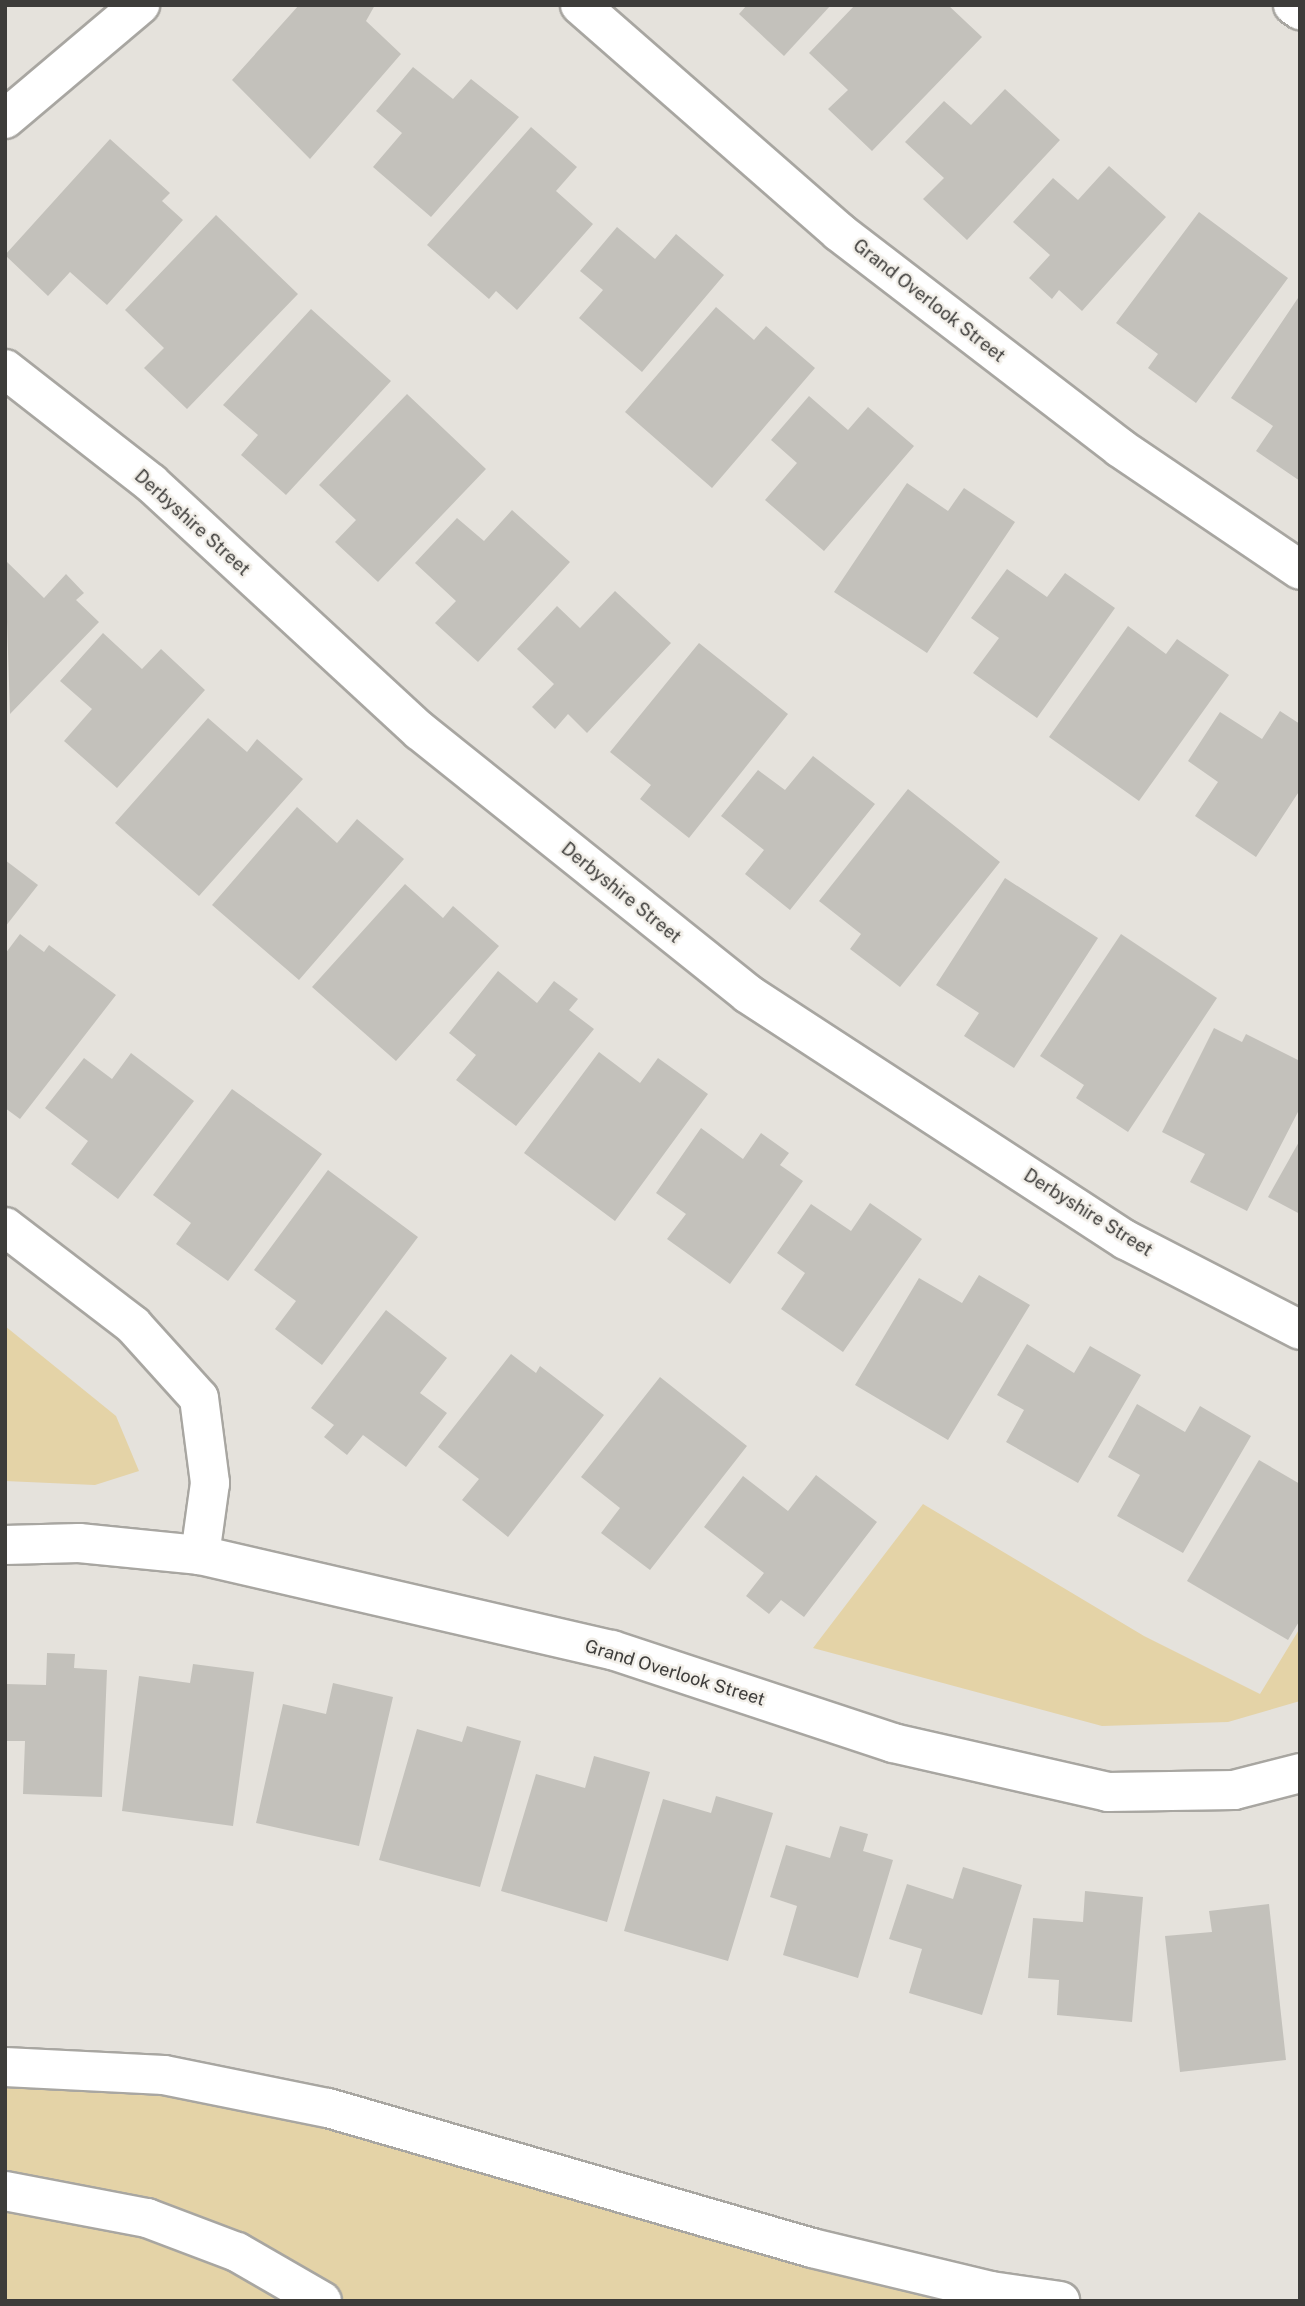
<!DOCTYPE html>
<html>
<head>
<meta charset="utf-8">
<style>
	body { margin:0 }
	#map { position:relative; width:1305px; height:2306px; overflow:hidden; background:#e5e2dc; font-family:"Public Sans",sans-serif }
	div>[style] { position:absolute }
	.green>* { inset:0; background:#e4d3a7 }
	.building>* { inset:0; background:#c3c1bb }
	.roads { filter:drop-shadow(2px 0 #a8a6a1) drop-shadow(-2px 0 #a8a6a1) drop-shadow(0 2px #a8a6a1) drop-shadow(0 -2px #a8a6a1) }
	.minor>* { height:38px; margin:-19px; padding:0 19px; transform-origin:19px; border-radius:19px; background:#fff }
	.primary>* { height:38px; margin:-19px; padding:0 19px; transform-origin:19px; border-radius:19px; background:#fff }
	.motorway>* { height:38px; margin:-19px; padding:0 19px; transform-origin:19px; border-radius:19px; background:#fff }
	span { translate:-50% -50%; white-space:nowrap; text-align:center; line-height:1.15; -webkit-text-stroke:5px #f2efe9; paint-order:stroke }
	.street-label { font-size:18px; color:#3d3c3a }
	.frame { position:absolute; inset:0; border:7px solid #3d3c3a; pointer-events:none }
</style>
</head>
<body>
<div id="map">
	<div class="green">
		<i style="clip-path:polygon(5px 1326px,116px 1416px,139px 1471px,95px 1485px,5px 1481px)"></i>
		<i style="clip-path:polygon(923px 1504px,1144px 1636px,1260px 1694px,1300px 1628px,1300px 1701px,1228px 1722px,1102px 1726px,813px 1648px)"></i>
		<i style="clip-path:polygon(5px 2071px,328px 2108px,1079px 2301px,5px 2301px)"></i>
	</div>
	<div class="building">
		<i style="clip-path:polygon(299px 5px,375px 5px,366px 21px,401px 54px,310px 159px,232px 80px)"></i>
		<i style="clip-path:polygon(747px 5px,831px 5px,784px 56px,739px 14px)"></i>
		<i style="clip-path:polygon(855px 5px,948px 5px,982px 37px,872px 151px,828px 109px,848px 90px,809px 53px)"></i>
		<i style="clip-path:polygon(413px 67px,453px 99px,471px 79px,519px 117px,431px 217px,373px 167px,402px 133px,376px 111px)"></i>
		<i style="clip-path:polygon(1005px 89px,1060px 140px,967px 240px,923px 199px,944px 178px,905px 142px,944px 101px,971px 125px)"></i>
		<i style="clip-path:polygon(531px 127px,577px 167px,556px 191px,593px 224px,517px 310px,496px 291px,489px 299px,427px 245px)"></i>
		<i style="clip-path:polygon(110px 139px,170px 193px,162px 201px,183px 220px,107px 305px,70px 272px,48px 296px,5px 255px)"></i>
		<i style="clip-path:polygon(1109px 166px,1166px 217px,1082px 311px,1059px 290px,1052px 299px,1029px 278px,1050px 255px,1013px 222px,1053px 178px,1078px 200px)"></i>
		<i style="clip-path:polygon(1199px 212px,1288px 278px,1196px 403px,1148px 368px,1158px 354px,1116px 323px)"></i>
		<i style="clip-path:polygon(216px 215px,298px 294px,187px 409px,144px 368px,164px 348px,125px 310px)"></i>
		<i style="clip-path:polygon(617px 227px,655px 259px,676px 234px,724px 275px,642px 372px,579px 318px,603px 290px,580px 271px)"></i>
		<i style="clip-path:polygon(1300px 295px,1300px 481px,1256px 451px,1273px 426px,1231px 398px)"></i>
		<i style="clip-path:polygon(716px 307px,754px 340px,766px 326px,815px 368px,712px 488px,625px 412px)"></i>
		<i style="clip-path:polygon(311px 309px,391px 381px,286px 495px,241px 455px,258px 435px,223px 405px)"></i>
		<i style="clip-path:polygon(407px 394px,486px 469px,378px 582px,335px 542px,356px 520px,319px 485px)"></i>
		<i style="clip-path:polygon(809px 396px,848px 430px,868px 407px,914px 446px,824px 551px,765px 500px,797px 463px,771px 440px)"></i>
		<i style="clip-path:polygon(907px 483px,948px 511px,964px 488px,1015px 522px,927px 653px,834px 592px)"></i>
		<i style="clip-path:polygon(512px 510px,570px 562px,478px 662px,435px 623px,456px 601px,415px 563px,457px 518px,484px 541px)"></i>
		<i style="clip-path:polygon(5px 560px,44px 598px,66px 574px,84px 593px,76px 600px,99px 622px,10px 714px)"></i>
		<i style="clip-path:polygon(1007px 569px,1047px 597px,1065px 573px,1115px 608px,1037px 718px,973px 673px,999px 638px,971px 618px)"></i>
		<i style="clip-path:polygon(615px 591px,671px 643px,587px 733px,568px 714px,555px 729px,532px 707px,554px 684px,517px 649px,557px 606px,580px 628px)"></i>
		<i style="clip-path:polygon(1128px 626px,1166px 654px,1177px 639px,1229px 675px,1139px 801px,1049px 737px)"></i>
		<i style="clip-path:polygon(103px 633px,142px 669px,161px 649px,205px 690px,117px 788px,64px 741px,92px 709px,60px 681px)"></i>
		<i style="clip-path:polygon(699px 643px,788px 714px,689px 838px,640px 799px,651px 785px,610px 752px)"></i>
		<i style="clip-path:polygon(1280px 711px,1300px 724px,1300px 790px,1256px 857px,1195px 816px,1218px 782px,1188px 761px,1220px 712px,1262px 739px)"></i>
		<i style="clip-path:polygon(208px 718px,247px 752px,257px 739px,303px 779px,199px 896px,115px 823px)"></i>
		<i style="clip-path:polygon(813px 756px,875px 804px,790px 910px,745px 874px,764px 850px,721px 816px,758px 770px,785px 790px)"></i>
		<i style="clip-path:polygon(908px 789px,1000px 862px,900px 987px,850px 949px,861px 934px,819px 901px)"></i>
		<i style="clip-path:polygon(297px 807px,337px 843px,357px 819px,404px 859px,299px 980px,212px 905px)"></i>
		<i style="clip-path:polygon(5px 860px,38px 885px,5px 927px)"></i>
		<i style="clip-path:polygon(1005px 878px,1098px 938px,1014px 1068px,964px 1036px,979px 1013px,936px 985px)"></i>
		<i style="clip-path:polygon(405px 884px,443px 918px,453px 906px,499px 946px,396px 1061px,312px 987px)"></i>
		<i style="clip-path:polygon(20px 934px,44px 952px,49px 945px,116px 995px,20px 1119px,5px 1108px,5px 954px)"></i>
		<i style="clip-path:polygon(1121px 934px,1217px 998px,1128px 1132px,1076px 1098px,1084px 1085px,1040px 1056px)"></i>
		<i style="clip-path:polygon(498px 971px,537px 1003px,554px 981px,578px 999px,569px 1010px,594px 1029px,516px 1126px,456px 1080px,476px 1055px,449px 1033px)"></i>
		<i style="clip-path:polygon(1214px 1028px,1242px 1042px,1246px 1034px,1300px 1061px,1300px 1108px,1247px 1211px,1190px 1182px,1205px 1154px,1162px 1132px)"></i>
		<i style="clip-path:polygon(599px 1052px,640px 1083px,658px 1058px,708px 1094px,615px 1221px,524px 1153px)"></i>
		<i style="clip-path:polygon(131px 1053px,194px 1101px,118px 1199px,71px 1164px,88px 1141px,45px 1108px,84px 1058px,112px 1079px)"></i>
		<i style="clip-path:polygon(232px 1089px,322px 1154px,228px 1281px,176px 1244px,191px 1223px,153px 1195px)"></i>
		<i style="clip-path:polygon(701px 1128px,743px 1159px,761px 1133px,789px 1153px,780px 1165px,803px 1181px,730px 1284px,667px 1239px,686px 1214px,656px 1193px)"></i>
		<i style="clip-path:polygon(1300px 1140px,1300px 1214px,1268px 1197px)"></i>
		<i style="clip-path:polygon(328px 1170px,418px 1237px,322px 1365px,275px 1329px,296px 1301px,254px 1270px)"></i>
		<i style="clip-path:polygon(870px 1203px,922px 1239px,843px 1352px,781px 1309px,805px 1273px,777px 1253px,811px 1204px,851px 1231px)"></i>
		<i style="clip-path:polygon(979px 1275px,1030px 1305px,948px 1440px,855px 1385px,919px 1278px,962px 1303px)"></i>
		<i style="clip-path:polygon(386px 1310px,447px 1358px,420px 1393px,447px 1413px,406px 1467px,363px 1435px,347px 1455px,324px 1437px,334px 1425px,311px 1408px)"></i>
		<i style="clip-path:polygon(1027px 1344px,1074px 1373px,1090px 1346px,1141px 1375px,1078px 1483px,1006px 1442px,1024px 1410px,997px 1395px)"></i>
		<i style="clip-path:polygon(511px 1354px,536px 1373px,540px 1366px,604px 1415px,508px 1537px,462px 1500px,479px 1479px,438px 1447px)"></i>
		<i style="clip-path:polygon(660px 1377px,747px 1446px,650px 1570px,601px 1533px,620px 1508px,581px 1477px)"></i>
		<i style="clip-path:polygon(1137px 1404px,1185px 1432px,1200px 1406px,1251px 1436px,1183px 1553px,1117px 1516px,1140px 1475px,1108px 1457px)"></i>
		<i style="clip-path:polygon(1259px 1460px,1300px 1484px,1300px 1620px,1288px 1640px,1187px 1581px)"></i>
		<i style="clip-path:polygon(816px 1475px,877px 1522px,804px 1617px,781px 1600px,769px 1614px,746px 1596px,764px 1573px,704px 1527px,743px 1476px,788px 1511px)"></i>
		<i style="clip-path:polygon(47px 1653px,75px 1654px,74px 1668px,107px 1670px,102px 1797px,23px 1794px,25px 1741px,5px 1741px,5px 1684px,46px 1685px)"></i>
		<i style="clip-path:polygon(193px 1664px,254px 1672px,233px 1826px,122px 1811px,139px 1676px,190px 1683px)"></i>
		<i style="clip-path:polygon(333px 1683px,393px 1697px,359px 1846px,256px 1823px,283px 1704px,326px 1714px)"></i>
		<i style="clip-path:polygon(467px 1726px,521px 1741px,480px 1887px,379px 1860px,417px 1729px,462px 1742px)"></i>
		<i style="clip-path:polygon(594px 1756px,650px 1772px,607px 1922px,501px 1891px,536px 1774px,585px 1788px)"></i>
		<i style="clip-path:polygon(716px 1796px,773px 1813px,728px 1961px,624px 1931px,663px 1799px,711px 1813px)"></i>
		<i style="clip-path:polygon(840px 1826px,868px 1834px,863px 1851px,893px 1860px,858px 1978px,783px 1955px,797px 1906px,770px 1897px,786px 1845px,830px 1858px)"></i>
		<i style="clip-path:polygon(963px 1867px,1022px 1885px,982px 2015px,909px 1993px,922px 1949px,889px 1939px,907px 1884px,953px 1899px)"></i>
		<i style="clip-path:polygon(1085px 1891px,1143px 1897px,1132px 2022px,1057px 2015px,1059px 1980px,1028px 1978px,1033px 1918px,1083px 1922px)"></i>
		<i style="clip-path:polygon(1269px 1904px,1286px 2060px,1180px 2072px,1165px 1936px,1212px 1932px,1209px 1911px)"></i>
	</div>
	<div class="roads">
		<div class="minor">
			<i style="left:580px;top:5px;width:344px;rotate:41.2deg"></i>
			<i style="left:839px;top:232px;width:354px;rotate:37.5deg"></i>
			<i style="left:1120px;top:448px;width:217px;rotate:34.1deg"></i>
			<i style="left:5px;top:119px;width:177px;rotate:-40.2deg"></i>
			<i style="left:5px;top:369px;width:185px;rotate:38deg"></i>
			<i style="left:151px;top:483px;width:366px;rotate:42.7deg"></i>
			<i style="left:420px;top:731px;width:420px;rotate:38.7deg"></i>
			<i style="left:748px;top:994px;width:451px;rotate:33.1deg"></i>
			<i style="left:1126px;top:1240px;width:196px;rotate:27.3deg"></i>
			<i style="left:5px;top:1227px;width:161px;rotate:37.4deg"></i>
			<i style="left:133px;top:1325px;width:98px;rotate:47.9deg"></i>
			<i style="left:199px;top:1398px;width:86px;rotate:82.6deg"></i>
			<i style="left:210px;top:1483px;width:73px;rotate:97.9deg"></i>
			<i style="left:5px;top:1545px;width:74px;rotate:-1.5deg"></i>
			<i style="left:79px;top:1543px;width:122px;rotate:5.7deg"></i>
			<i style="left:200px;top:1555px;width:423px;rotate:13deg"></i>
			<i style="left:612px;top:1650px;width:296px;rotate:18.3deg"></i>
			<i style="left:893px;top:1743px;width:221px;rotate:12.8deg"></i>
			<i style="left:1108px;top:1792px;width:126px;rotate:-0.9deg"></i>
			<i style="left:1234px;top:1790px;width:68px;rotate:-14.4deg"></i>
		</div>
		<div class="primary">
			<i style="left:1293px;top:5px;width:9px;rotate:36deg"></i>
		</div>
		<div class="motorway">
			<i style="left:5px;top:2067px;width:159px;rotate:2.9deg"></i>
			<i style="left:164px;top:2075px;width:167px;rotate:11.4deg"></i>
			<i style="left:328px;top:2108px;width:504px;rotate:16.13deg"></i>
			<i style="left:812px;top:2248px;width:184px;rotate:13.5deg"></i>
			<i style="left:991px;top:2291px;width:70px;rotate:8.2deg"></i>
			<i style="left:5px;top:2191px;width:145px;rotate:10.8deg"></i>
			<i style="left:147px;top:2218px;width:96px;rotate:20.7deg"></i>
			<i style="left:237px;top:2252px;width:98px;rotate:30deg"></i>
		</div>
	</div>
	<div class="street-label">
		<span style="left:929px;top:301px;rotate:38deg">Grand Overlook Street</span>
		<span style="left:192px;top:523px;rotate:42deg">Derbyshire Street</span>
		<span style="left:621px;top:893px;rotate:39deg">Derbyshire Street</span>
		<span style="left:1088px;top:1213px;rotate:32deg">Derbyshire Street</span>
		<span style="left:675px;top:1673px;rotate:17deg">Grand Overlook Street</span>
	</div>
	<div class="frame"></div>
</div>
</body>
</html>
